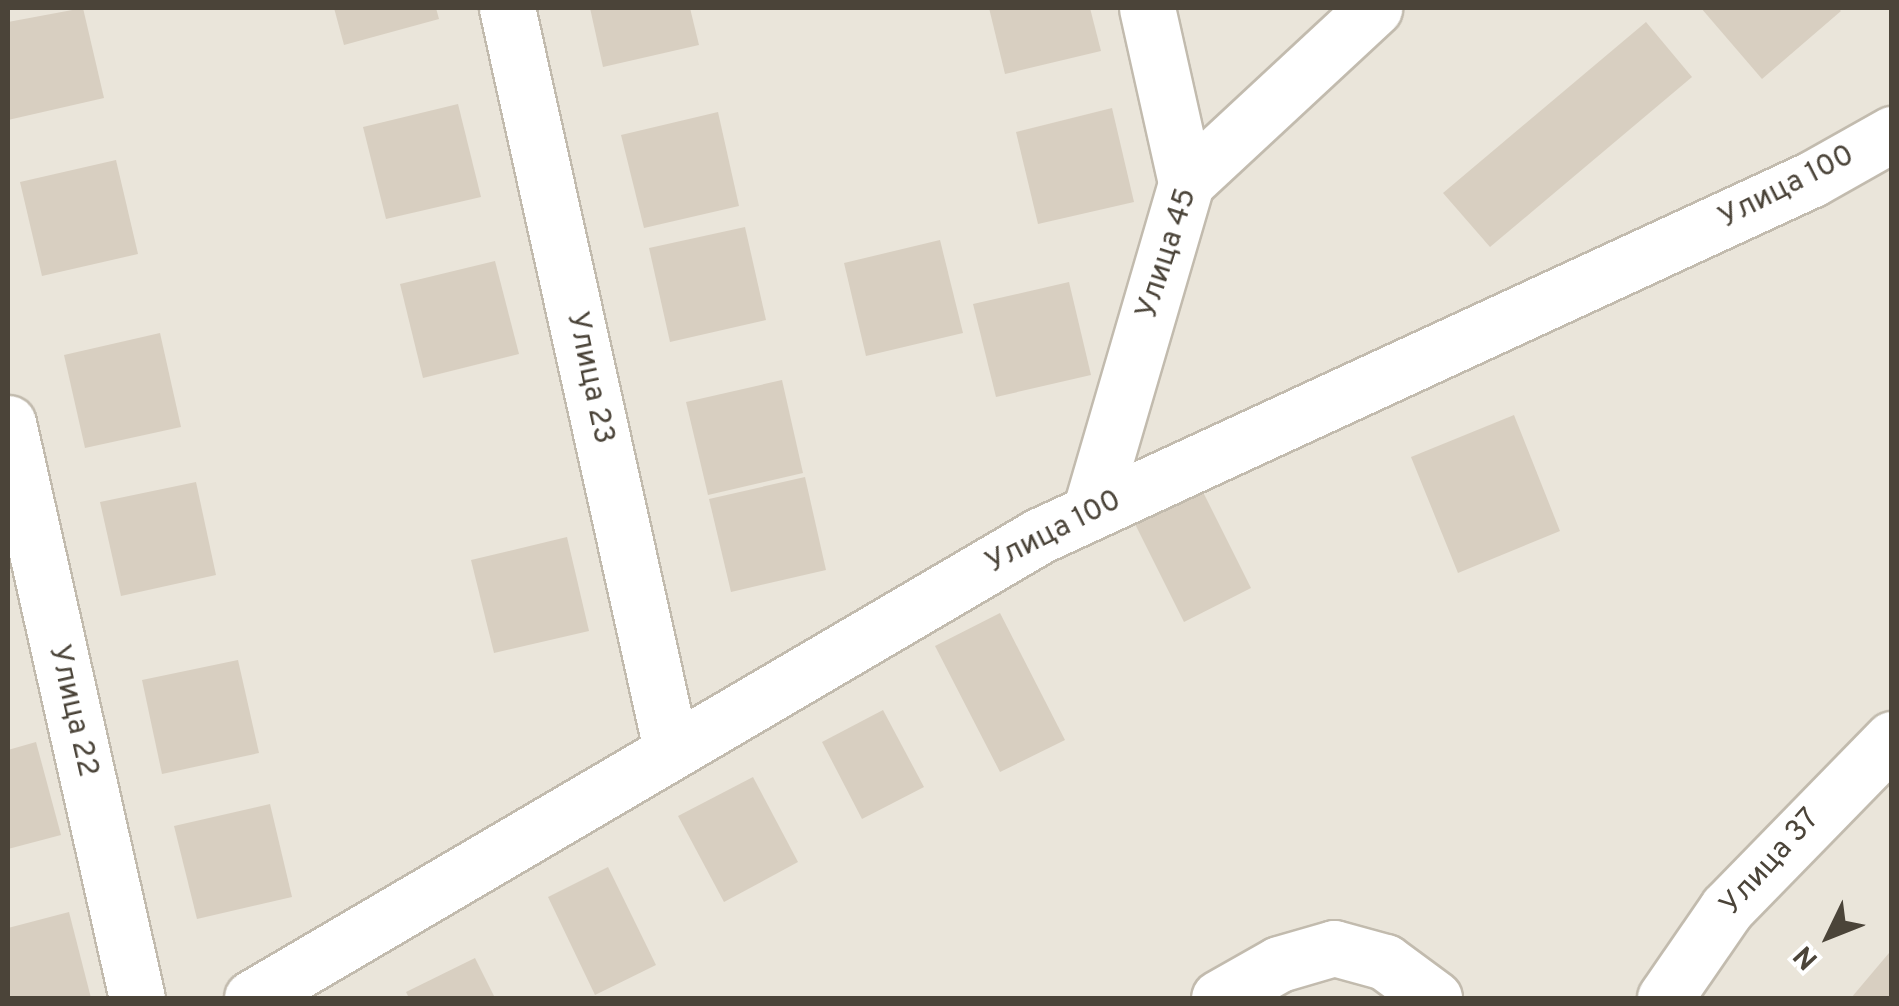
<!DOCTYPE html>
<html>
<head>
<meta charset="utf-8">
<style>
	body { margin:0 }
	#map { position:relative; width:1899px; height:1006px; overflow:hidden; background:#f6f3ec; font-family:Overpass,sans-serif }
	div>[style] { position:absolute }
	.residential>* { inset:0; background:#eae5da }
	.building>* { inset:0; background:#d8cfc1 }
	.roads { filter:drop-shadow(2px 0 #c2bbae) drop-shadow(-2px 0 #c2bbae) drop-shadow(0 2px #c2bbae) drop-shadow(0 -2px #c2bbae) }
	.minor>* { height:55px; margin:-27.5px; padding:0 27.5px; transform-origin:27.5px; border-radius:27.5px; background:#fff }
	span { translate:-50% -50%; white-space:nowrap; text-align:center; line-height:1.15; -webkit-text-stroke:9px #fff; paint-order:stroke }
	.street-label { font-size:30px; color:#4b4439 }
	.frame { position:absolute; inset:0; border:10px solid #4b4439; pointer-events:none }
	.north { position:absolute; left:1779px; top:886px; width:100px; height:100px; -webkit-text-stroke:8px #fff; paint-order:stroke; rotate:227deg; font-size:28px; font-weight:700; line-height:40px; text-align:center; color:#4b4439 }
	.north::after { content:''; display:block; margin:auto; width:35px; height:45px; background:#4b4439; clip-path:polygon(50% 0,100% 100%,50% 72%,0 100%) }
</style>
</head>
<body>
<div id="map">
	<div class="residential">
		<i style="clip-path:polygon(8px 8px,1891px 8px,1891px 998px,8px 998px)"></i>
	</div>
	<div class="building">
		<i style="clip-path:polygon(83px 8px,104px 98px,8px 120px,8px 22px)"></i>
		<i style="clip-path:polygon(334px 8px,436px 8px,439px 19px,344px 45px)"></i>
		<i style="clip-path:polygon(590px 8px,690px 8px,699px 45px,603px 67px)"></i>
		<i style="clip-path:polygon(989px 8px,1090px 8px,1101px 51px,1005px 74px)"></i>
		<i style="clip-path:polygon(1701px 8px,1838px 8px,1841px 11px,1762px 79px)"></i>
		<i style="clip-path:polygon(1646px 22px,1692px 77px,1490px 247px,1443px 193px)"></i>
		<i style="clip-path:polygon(458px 104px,481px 197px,386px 219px,363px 127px)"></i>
		<i style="clip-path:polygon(1112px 108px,1134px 202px,1038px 224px,1016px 132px)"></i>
		<i style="clip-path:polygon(718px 112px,739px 206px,644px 228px,621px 135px)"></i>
		<i style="clip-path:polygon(116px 160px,138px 254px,42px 276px,20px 182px)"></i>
		<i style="clip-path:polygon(745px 227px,766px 320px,670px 342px,649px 248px)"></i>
		<i style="clip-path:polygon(940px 240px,963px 333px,866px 356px,844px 263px)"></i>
		<i style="clip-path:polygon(495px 261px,519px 354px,423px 378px,400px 284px)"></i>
		<i style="clip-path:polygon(1069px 282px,1091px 375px,996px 397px,973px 304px)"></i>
		<i style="clip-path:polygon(160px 333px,181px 427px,85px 448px,64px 355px)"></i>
		<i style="clip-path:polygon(782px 380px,803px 473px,708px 495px,686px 402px)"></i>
		<i style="clip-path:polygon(1514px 415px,1560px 531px,1458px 573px,1411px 457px)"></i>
		<i style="clip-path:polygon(805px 477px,826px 570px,731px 592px,709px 499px)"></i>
		<i style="clip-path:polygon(196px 482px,216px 575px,121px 596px,100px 502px)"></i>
		<i style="clip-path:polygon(1202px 490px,1251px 588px,1184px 622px,1135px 524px)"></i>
		<i style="clip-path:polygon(567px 537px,589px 631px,494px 653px,471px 560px)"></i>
		<i style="clip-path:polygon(1000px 613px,1065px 740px,1000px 772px,935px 646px)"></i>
		<i style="clip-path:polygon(238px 660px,259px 753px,162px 774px,142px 680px)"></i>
		<i style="clip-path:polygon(883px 710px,924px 787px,862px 819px,822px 742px)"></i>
		<i style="clip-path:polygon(36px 742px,61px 835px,8px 849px,8px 750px)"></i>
		<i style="clip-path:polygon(753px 777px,798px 862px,724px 902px,678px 816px)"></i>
		<i style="clip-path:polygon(270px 804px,292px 897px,197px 919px,174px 826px)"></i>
		<i style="clip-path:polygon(608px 867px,656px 965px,595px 995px,548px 897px)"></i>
		<i style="clip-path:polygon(69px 912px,91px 998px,8px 998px,8px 928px)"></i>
		<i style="clip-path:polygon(1889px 953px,1892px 998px,1851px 998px)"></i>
		<i style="clip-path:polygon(475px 958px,495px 998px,409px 998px,406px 992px)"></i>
	</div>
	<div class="roads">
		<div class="minor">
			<i style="left:507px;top:8px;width:759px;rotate:77.52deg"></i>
			<i style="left:1147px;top:8px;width:179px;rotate:77.4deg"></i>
			<i style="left:8px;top:423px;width:589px;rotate:77.36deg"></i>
			<i style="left:1090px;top:512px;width:343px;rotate:-73.7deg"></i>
			<i style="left:1186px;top:183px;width:257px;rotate:-42.9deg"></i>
			<i style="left:252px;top:998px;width:913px;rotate:-30.41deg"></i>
			<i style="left:1039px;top:536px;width:851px;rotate:-24.79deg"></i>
			<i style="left:1812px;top:179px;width:92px;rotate:-29.4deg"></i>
			<i style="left:1219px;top:998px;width:69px;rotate:-29.5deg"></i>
			<i style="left:1279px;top:964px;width:57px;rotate:-16.2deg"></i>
			<i style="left:1334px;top:948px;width:53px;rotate:15.4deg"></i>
			<i style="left:1385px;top:962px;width:61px;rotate:36.3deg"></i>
			<i style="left:1665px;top:998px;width:109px;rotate:-55.4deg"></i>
			<i style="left:1727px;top:908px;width:236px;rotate:-45.7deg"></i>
		</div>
	</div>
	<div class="street-label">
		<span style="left:1787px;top:188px;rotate:-27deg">Улица 100</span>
		<span style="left:1168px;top:254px;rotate:-72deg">Улица 45</span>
		<span style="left:589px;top:378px;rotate:78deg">Улица 23</span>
		<span style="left:1054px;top:533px;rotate:-27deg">Улица 100</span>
		<span style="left:72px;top:711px;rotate:77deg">Улица 22</span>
		<span style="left:1771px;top:863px;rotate:-48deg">Улица 37</span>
	</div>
	<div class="frame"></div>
	<div class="north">N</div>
</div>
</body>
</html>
